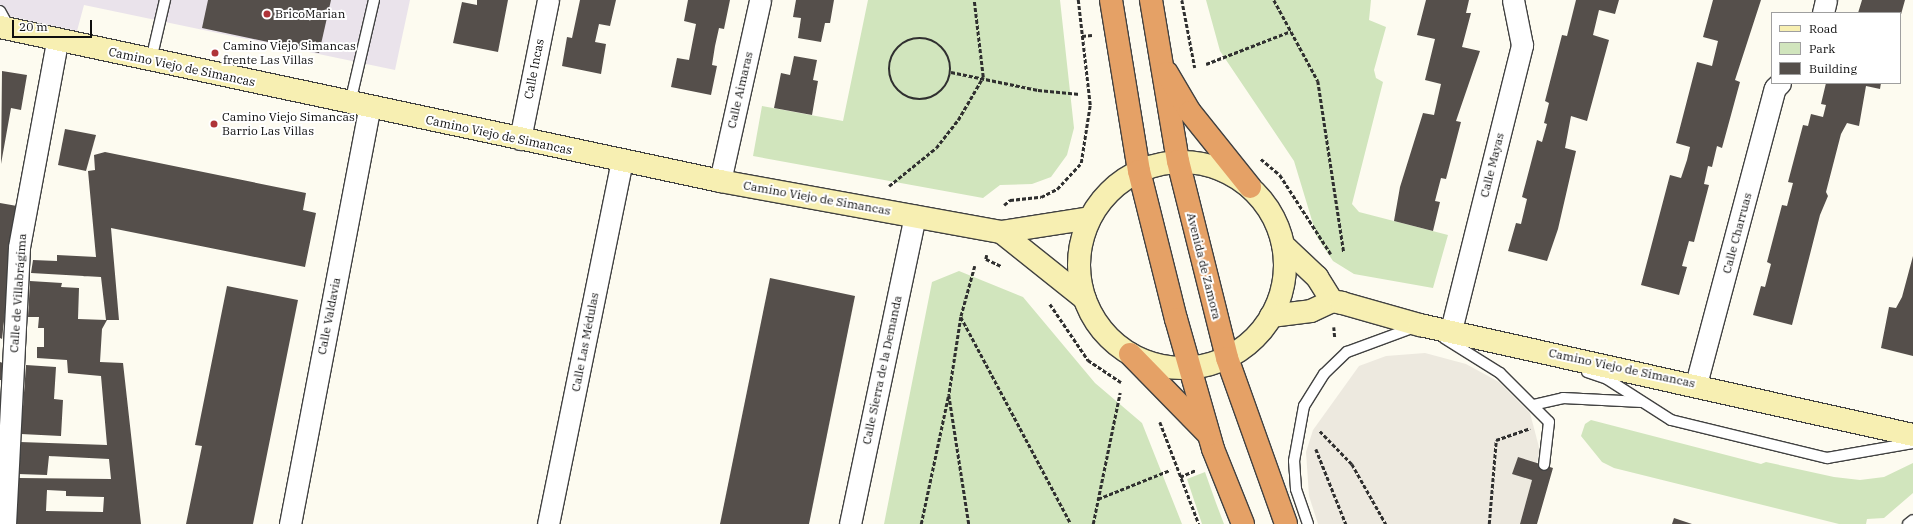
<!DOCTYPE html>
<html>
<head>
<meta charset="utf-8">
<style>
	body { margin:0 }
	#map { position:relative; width:1913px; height:524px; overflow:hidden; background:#fdfbf0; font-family:"IBM Plex Serif",serif }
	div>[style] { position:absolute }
	.industrial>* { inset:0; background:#eae3eb }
	.green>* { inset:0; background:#d1e5bd }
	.plaza>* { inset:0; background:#ede9df }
	.building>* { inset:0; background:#554f4b }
	.path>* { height:2.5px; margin-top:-1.25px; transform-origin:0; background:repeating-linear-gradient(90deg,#303030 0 4px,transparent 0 6px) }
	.path>.ring { margin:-1.25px; padding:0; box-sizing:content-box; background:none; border:2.5px solid #303030; border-radius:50% }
	.roads { filter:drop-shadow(1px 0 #414141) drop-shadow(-1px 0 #414141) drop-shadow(0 1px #414141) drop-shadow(0 -1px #414141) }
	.lane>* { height:10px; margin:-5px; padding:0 5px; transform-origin:5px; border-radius:5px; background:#fff }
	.street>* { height:21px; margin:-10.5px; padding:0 10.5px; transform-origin:10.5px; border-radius:10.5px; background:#fff }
	.secondary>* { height:22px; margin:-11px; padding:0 11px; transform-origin:11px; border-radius:11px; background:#f7efb2 }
	.secondary>.ring { margin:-11px; padding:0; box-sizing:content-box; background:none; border:22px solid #f7efb2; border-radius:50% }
	.highway>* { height:22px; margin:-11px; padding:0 11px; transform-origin:11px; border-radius:11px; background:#e5a166 }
	.dots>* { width:11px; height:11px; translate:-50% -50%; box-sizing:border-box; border:2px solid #fff; border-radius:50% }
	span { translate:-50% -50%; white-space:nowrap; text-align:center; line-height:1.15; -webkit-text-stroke:4px #fff; paint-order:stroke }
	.poi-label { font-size:12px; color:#0e0e0e }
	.left { translate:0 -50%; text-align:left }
	.street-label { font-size:12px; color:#0e0e0e }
	.legend { position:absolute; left:1771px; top:12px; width:130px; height:72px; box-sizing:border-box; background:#fff; border:1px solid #9f9f9f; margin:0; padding:5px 7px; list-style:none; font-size:12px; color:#0e0e0e }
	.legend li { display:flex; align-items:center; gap:8px; height:20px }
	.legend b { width:20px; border:1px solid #9f9f9f }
	.scale { position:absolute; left:12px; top:20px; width:80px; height:18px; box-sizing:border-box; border:2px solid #0e0e0e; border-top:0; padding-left:5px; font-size:12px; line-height:14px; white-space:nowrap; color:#0e0e0e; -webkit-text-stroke:3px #fff; paint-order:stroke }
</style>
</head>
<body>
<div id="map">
	<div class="industrial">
		<i style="clip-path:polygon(0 0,410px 0,395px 70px,84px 5px,77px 31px,0 14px)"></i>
	</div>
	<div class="green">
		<i style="clip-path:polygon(868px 0,1060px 0,1074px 128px,1067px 155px,1051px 177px,1032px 184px,1000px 185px,983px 198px,753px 156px,762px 106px,843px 121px)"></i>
		<i style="clip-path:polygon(1206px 0,1371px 0,1369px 20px,1386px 27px,1374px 70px,1376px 78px,1383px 82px,1352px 204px,1359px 212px,1448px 235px,1433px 288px,1354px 274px,1333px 261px,1317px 237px,1294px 161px,1220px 51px)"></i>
		<i style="clip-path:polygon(959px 271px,1023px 297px,1095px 383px,1142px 423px,1182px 524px,884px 524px,932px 282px)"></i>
		<i style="clip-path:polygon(1591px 420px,1761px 464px,1766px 462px,1834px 477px,1860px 480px,1884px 477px,1913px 463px,1913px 493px,1884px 518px,1867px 519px,1866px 524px,1839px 524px,1614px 468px,1602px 462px,1581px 436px,1585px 424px)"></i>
		<i style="clip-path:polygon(1205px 472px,1216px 503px,1224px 524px,1202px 524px,1187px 479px)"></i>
	</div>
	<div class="plaza">
		<i style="clip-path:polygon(1425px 353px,1466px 364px,1499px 382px,1530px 413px,1540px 451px,1520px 524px,1318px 524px,1309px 496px,1306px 452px,1313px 430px,1359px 366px,1386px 356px)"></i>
	</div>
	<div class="building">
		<i style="clip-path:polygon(208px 0,331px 0,319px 53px,202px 28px)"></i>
		<i style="clip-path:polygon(477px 0,508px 0,498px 52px,453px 43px,462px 2px,477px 5px)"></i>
		<i style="clip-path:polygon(580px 0,616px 0,610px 26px,599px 24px,595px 42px,606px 44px,601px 74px,562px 66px,567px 37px,572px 38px)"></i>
		<i style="clip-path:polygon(688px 0,730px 0,724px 29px,719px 28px,715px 46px,712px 65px,717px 66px,711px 95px,671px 87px,677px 58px,689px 60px,696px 24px,684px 21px)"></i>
		<i style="clip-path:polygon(796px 0,834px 0,830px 23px,825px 23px,821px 42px,798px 38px,801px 18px,793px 17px)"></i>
		<i style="clip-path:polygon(1426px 0,1469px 0,1466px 13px,1471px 13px,1462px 47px,1480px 51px,1456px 121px,1461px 122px,1446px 179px,1441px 178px,1435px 201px,1440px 202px,1433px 231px,1394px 221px,1400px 187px,1423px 113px,1434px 115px,1441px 84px,1425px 80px,1435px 39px,1417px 35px)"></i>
		<i style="clip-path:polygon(1576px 0,1619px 0,1615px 14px,1599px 10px,1593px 35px,1609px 40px,1587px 121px,1571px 116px,1565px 148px,1576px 151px,1558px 229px,1547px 261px,1508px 251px,1516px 223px,1521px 224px,1527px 199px,1522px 197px,1537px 140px,1542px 142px,1547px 124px,1544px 123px,1549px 103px,1545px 101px,1562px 35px,1567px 36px)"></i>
		<i style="clip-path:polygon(1713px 0,1761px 0,1735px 80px,1740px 82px,1722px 148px,1717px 146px,1712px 167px,1708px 166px,1704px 184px,1709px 185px,1694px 242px,1689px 241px,1682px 266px,1687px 267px,1679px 295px,1641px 285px,1670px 175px,1681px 178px,1687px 160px,1690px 147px,1676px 143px,1697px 62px,1712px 66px,1718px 41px,1703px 37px)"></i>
		<i style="clip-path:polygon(1862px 0,1905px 0,1900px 18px,1900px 13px,1858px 13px)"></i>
		<i style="clip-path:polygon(794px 56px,817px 60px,813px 80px,818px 81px,812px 115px,774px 108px,781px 73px,790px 75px)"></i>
		<i style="clip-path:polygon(2px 71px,27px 75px,21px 110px,11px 108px,1px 164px)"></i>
		<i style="clip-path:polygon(1826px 83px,1881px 83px,1880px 89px,1866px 86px,1859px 126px,1847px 123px,1841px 134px,1826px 192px,1828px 196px,1820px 215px,1792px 325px,1753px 315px,1761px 286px,1765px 287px,1771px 264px,1767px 262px,1782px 205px,1787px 206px,1793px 183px,1788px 182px,1803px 125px,1808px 126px,1811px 114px,1823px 117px,1826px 105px,1821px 104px)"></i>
		<i style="clip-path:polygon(65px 129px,96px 135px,86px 171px,58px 165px)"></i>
		<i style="clip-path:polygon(evenodd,105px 152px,306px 193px,303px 210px,316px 213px,305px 267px,111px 228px,119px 320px,107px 320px,102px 329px,100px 362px,123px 363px,141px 524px,16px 524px,18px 478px,111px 479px,109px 459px,49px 456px,47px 475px,18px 474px,20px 442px,107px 445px,101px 376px,68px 373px,67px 360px,37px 358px,37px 347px,44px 347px,44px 328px,38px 328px,39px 317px,28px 317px,30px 281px,62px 283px,61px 287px,79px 288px,78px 319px,106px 320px,101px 277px,31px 273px,33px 260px,57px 261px,57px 255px,96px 257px,88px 171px,95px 170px,94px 155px,105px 152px,47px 490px,66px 491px,66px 496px,104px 497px,103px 512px,46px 511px,47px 490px)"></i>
		<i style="clip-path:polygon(0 203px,17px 206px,2px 339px,0 338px)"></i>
		<i style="clip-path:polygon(1913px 256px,1913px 356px,1881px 348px,1889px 307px,1896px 308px,1902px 297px)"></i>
		<i style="clip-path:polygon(770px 278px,855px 296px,809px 524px,720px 524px)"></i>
		<i style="clip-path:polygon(227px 286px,298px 300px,253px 524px,186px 524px,202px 446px,195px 445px)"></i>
		<i style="clip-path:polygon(0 362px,3px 363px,1px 380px,0 380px)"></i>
		<i style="clip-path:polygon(26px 365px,56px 367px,54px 399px,63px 400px,61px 436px,21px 434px)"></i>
		<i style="clip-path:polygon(1518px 457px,1553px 468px,1537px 524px,1520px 524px,1532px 480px,1512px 474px)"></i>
		<i style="clip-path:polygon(1674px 518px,1692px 524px,1672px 524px)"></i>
	</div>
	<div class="path">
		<i style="left:1182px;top:0;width:69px;rotate:79.2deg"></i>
		<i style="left:1274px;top:0;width:92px;rotate:61.5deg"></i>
		<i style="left:1318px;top:81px;width:173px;rotate:81.4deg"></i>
		<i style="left:1082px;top:36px;width:10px;rotate:-6deg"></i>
		<i class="ring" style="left:889px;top:38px;width:59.5px;height:59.5px"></i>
		<i style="left:1206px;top:64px;width:91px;rotate:-21.2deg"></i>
		<i style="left:951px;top:72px;width:89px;rotate:11.7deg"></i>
		<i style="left:1038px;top:90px;width:42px;rotate:5.4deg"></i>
		<i style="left:1261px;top:159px;width:25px;rotate:40deg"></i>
		<i style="left:1280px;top:175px;width:94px;rotate:57.2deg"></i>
		<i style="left:889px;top:186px;width:60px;rotate:-39deg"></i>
		<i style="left:936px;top:148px;width:36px;rotate:-52deg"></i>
		<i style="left:958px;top:120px;width:50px;rotate:-59.8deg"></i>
		<i style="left:983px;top:77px;width:78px;rotate:-96.7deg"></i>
		<i style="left:1004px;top:205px;width:8px;rotate:-40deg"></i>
		<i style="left:1010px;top:200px;width:31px;rotate:-6deg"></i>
		<i style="left:1041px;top:197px;width:18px;rotate:-27deg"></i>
		<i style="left:1057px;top:189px;width:35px;rotate:-47deg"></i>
		<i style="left:1081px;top:163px;width:59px;rotate:-81.2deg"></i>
		<i style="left:1090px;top:105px;width:106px;rotate:-96.5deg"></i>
		<i style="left:987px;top:255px;width:4px;rotate:104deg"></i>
		<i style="left:986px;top:259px;width:17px;rotate:25deg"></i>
		<i style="left:975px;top:266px;width:53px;rotate:105.4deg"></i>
		<i style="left:961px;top:317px;width:234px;rotate:62deg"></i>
		<i style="left:1050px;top:304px;width:68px;rotate:55.8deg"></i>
		<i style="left:1088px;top:360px;width:40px;rotate:34deg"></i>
		<i style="left:961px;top:317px;width:79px;rotate:98.7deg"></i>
		<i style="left:949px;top:395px;width:131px;rotate:81.2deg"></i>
		<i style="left:1334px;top:327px;width:11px;rotate:85deg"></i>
		<i style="left:1160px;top:422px;width:109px;rotate:69.1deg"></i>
		<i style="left:1320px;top:431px;width:46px;rotate:45.9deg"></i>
		<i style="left:1352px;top:464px;width:69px;rotate:60.5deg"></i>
		<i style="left:1316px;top:449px;width:81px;rotate:68.2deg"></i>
		<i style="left:1180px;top:477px;width:17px;rotate:-24deg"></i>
		<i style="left:1098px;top:499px;width:78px;rotate:-21.9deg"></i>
		<i style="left:921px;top:524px;width:130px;rotate:-78deg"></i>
		<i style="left:1093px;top:524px;width:134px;rotate:-78.4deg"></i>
		<i style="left:1489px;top:524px;width:84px;rotate:-85.2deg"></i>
		<i style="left:1496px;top:440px;width:36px;rotate:-19deg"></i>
	</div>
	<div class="roads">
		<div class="lane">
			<i style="left:0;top:11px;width:18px;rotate:61deg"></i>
			<i style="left:151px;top:60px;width:62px;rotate:-76.9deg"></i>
			<i style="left:350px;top:103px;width:106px;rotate:-76.9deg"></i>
			<i style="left:1444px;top:338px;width:66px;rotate:32deg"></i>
			<i style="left:1500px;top:373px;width:69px;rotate:45deg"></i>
			<i style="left:1549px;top:422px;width:43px;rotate:96.6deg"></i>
			<i style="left:1587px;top:372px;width:21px;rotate:19deg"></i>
			<i style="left:1607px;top:379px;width:76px;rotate:32.6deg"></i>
			<i style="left:1671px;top:420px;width:161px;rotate:13.7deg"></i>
			<i style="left:1827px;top:458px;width:87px;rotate:-9.9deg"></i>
			<i style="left:1533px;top:405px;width:31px;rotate:-13deg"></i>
			<i style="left:1563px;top:398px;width:79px;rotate:2.9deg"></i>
			<i style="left:1308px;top:524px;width:37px;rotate:-109deg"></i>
			<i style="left:1296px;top:489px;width:28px;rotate:-94deg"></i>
			<i style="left:1294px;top:461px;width:56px;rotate:-79.7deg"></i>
			<i style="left:1304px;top:406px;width:38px;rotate:-58deg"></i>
			<i style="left:1324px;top:374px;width:32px;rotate:-44deg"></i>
			<i style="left:1347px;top:352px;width:72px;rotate:-20.2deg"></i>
			<i style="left:1908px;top:524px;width:6px;rotate:-39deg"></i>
		</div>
		<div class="street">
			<i style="left:1823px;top:13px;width:13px;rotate:-77deg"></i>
			<i style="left:520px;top:139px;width:142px;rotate:-78.6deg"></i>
			<i style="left:720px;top:181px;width:185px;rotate:-77.5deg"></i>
			<i style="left:1451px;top:330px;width:294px;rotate:-76deg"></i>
			<i style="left:1522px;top:45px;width:46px;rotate:-101.3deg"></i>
			<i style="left:1696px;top:384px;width:306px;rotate:-75.1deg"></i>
			<i style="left:1775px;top:88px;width:7px;rotate:-45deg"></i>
			<i style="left:5px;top:524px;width:277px;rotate:-87.1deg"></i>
			<i style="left:19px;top:247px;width:209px;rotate:-79.5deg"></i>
			<i style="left:290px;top:524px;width:423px;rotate:-79.2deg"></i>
			<i style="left:548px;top:524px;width:371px;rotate:-78.5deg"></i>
			<i style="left:850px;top:524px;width:315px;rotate:-78.1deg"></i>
		</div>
		<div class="secondary">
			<i style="left:0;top:27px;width:736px;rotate:12.07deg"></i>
			<i style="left:720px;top:181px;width:286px;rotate:10.3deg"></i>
			<i style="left:1001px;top:232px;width:90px;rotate:-8.9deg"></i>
			<i class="ring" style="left:1079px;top:162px;width:184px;height:184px"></i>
			<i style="left:1001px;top:232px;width:107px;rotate:38.6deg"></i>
			<i style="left:1283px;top:245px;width:47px;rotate:43.3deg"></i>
			<i style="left:1317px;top:277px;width:28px;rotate:58deg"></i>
			<i style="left:1271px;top:316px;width:40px;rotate:-7.1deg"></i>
			<i style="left:1311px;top:311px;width:23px;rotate:-25deg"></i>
			<i style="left:1332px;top:301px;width:10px;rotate:11deg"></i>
			<i style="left:1342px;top:303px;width:81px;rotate:15.8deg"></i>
			<i style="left:1420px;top:325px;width:505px;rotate:12.58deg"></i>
		</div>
		<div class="highway">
			<i style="left:1111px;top:0;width:173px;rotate:80.7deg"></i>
			<i style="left:1139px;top:171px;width:153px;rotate:76deg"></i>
			<i style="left:1176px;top:319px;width:135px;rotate:74.1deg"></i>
			<i style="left:1213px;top:449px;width:81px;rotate:68.2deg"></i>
			<i style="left:1151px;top:0;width:163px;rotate:80.5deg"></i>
			<i style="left:1178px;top:161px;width:203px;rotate:76deg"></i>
			<i style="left:1227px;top:358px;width:176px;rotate:70.4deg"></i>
			<i style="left:1167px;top:73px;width:45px;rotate:59.5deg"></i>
			<i style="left:1190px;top:112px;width:96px;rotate:51.3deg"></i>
			<i style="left:1130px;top:354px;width:112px;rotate:45.7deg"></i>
		</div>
	</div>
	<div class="dots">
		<i style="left:267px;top:14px;background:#af3439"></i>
		<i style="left:215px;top:53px;background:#af3439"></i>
		<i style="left:214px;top:124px;background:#af3439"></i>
	</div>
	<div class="poi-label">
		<span class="left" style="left:275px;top:14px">BricoMarian</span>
		<span class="left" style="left:223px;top:53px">Camino Viejo Simancas<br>frente Las Villas</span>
		<span class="left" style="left:222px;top:124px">Camino Viejo Simancas<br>Barrio Las Villas</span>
	</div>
	<div class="street-label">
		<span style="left:182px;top:67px;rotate:12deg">Camino Viejo de Simancas</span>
		<span style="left:534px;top:69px;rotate:-79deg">Calle Incas</span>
		<span style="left:740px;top:90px;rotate:-77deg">Calle Aimaras</span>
		<span style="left:499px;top:135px;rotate:12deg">Camino Viejo de Simancas</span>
		<span style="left:1492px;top:165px;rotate:-76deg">Calle Mayas</span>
		<span style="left:817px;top:198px;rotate:10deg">Camino Viejo de Simancas</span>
		<span style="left:1737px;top:233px;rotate:-75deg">Calle Charruas</span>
		<span style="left:1204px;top:266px;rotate:76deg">Avenida de Zamora</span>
		<span style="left:18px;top:293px;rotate:-86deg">Calle de Villabrágima</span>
		<span style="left:329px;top:316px;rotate:-79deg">Calle Valdavia</span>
		<span style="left:585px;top:342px;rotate:-79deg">Calle Las Médulas</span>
		<span style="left:1622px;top:368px;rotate:12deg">Camino Viejo de Simancas</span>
		<span style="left:882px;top:370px;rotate:-78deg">Calle Sierra de la Demanda</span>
	</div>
	<ul class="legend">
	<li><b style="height:5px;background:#f7efb2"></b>Road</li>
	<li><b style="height:11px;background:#d1e5bd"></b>Park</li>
	<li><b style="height:11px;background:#554f4b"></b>Building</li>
	</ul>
	<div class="scale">20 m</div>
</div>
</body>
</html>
